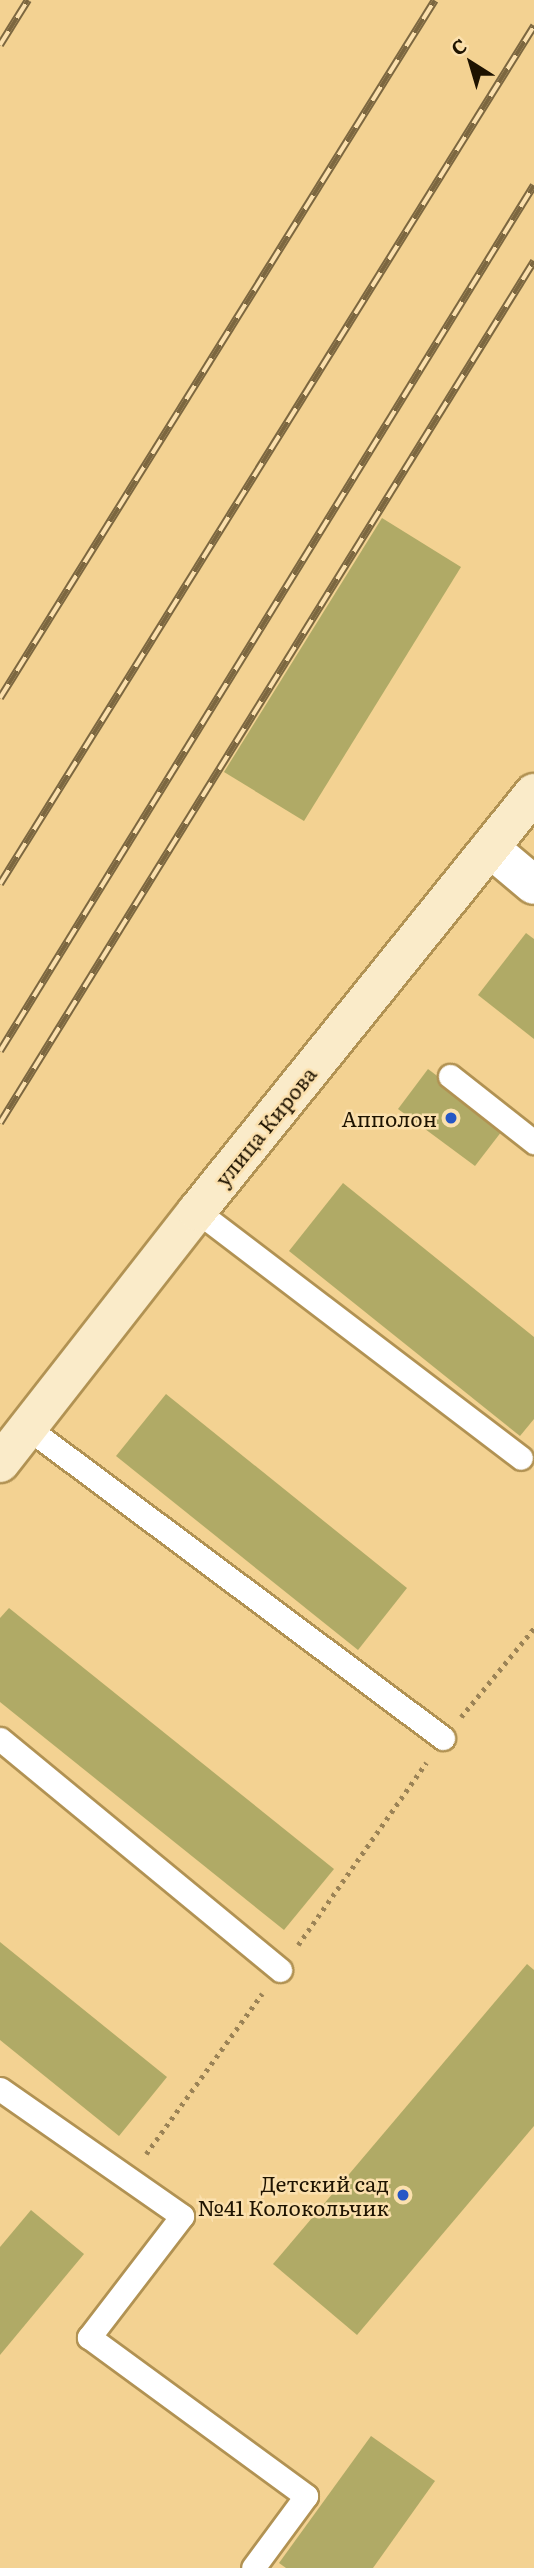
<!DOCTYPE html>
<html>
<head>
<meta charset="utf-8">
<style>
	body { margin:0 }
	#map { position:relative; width:534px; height:2568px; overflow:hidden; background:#f3d292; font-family:Literata,serif }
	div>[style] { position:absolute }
	.building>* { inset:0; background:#b0aa66 }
	.path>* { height:4.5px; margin-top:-2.25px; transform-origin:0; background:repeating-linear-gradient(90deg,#9b8356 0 3.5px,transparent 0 8.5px) }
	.roads { filter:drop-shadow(2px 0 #b19253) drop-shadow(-2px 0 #b19253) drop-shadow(0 2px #b19253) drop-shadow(0 -2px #b19253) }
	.service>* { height:23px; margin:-11.5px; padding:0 11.5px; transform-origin:11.5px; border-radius:11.5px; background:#fff }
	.minor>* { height:38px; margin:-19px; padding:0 19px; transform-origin:19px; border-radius:19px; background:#fff }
	.secondary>* { height:38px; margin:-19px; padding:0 19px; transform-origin:19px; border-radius:19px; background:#faebc9 }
	.rail>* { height:8px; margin-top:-4px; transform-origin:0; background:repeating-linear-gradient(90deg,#fbe0ad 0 16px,#7c6740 0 32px); box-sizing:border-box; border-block:2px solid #7c6740 }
	.dots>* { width:19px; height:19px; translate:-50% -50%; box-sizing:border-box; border:4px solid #fbe0ad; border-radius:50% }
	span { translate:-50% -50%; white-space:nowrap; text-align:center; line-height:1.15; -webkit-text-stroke:5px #fbe0ad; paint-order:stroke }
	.poi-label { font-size:21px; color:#1e1300 }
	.right { translate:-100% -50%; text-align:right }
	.street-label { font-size:21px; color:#1e1300 }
	.north { position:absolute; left:436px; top:28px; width:70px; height:70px; -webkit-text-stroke:5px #fbe0ad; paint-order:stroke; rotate:323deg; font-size:19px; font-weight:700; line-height:28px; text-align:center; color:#1e1300 }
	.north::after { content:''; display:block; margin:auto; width:24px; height:32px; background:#1e1300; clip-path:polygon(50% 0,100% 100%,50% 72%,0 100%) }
</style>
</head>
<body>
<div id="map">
	<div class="building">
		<i style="clip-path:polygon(382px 518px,461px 567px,304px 821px,224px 772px)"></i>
		<i style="clip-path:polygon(526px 933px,534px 939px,534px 1039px,478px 995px)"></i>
		<i style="clip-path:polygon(428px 1069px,505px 1127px,475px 1166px,398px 1109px)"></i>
		<i style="clip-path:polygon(343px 1183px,534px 1337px,534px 1419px,520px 1436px,289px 1251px)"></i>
		<i style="clip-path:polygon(166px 1394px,407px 1588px,358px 1650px,116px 1456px)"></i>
		<i style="clip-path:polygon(9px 1608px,334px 1869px,284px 1930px,0 1702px,0 1618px)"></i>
		<i style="clip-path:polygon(0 1942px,167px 2077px,119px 2136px,0 2040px)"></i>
		<i style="clip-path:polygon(527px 1964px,534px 1970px,534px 2126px,357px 2335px,273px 2264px)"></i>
		<i style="clip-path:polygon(31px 2210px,84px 2254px,0 2355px,0 2247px)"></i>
		<i style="clip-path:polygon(371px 2436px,435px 2481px,373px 2568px,286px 2568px,279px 2563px)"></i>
	</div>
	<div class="path">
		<i style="left:461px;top:1717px;width:115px;rotate:-50.6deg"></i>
		<i style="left:298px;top:1945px;width:223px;rotate:-54.9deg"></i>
		<i style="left:146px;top:2154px;width:198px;rotate:-54.1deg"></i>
	</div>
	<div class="roads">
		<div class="service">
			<i style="left:450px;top:1076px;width:107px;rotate:38.2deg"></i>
			<i style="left:197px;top:1211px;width:407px;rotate:37.3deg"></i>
			<i style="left:28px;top:1428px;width:518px;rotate:36.76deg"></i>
			<i style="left:0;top:1739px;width:363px;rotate:39.5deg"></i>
			<i style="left:0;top:2089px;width:222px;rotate:34.9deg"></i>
			<i style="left:182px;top:2216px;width:153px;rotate:127.5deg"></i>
			<i style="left:89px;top:2337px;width:269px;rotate:36.2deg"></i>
			<i style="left:306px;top:2496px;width:89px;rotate:126.4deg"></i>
		</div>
		<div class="minor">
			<i style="left:490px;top:848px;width:57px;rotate:40.1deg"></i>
		</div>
		<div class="secondary">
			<i style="left:0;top:1463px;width:320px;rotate:-52deg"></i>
			<i style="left:197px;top:1211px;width:537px;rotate:-51.12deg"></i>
		</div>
	</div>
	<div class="rail">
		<i style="left:0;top:45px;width:53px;rotate:-58.1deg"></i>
		<i style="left:0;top:698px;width:822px;rotate:-58.07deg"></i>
		<i style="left:0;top:884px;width:1011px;rotate:-58.1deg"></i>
		<i style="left:0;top:1051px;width:1017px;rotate:-58.34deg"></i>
		<i style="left:0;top:1123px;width:1014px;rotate:-58.22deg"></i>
	</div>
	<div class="dots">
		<i style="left:451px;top:1118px;background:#2757c5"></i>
		<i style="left:403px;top:2195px;background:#2757c5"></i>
	</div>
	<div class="poi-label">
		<span class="right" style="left:437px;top:1118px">Апполон</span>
		<span class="right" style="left:389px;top:2195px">Детский сад<br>№41 Колокольчик</span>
	</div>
	<div class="street-label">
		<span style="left:265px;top:1126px;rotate:-51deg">улица Кирова</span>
	</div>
	<div class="north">С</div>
</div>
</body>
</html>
